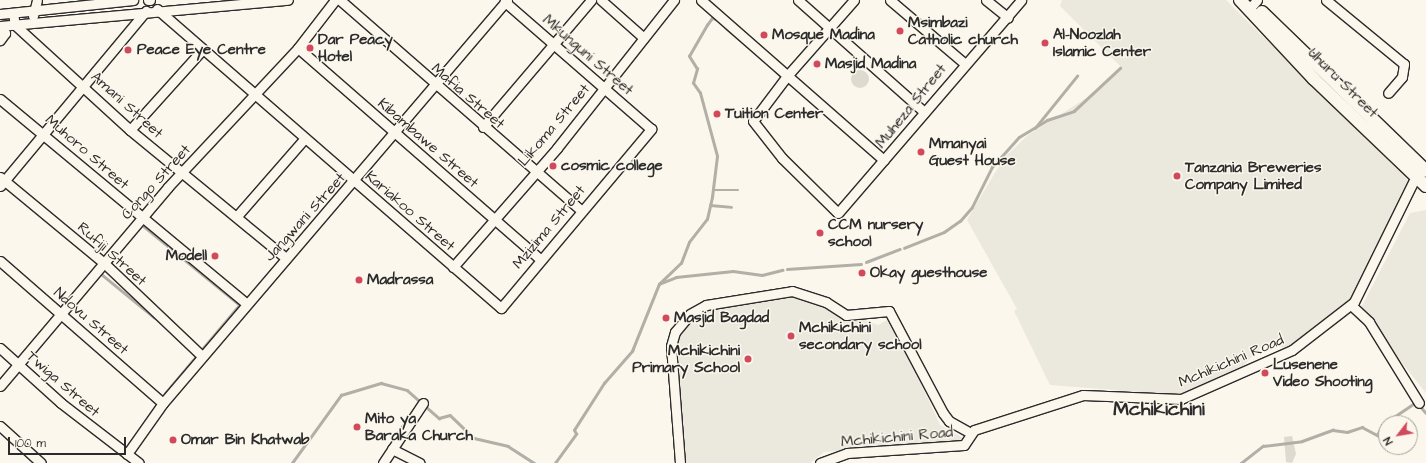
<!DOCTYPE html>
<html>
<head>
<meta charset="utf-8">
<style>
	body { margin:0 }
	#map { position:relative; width:1426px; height:463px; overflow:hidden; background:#fbf7ec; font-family:"Architects Daughter",sans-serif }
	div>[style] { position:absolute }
	.built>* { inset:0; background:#ebe8de }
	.green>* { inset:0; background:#dddad0 }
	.round { border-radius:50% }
	.stream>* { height:2.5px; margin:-1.25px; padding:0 1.25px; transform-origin:1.25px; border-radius:1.25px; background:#b1afa7 }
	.roads { filter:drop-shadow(1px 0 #2b2b2b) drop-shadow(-1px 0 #2b2b2b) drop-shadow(0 1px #2b2b2b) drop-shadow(0 -1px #2b2b2b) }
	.minor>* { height:9px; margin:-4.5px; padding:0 4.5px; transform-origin:4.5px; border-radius:4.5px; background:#fbf7ec }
	.major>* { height:12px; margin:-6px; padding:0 6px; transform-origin:6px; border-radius:6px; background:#fbf7ec }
	.dots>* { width:11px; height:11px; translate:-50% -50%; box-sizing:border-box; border:2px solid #fbf7ec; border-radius:50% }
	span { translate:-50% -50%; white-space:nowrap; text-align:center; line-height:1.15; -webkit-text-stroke:3px #fbf7ec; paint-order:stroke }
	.poi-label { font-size:15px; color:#2b2b2b; font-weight:700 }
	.left { translate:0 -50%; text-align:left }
	.right { translate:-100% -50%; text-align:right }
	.street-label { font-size:15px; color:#2b2b2b }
	.district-label { font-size:19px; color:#2b2b2b; font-weight:700 }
	.north { position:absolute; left:1378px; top:415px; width:40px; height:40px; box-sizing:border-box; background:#fbf7ec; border:1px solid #a8a59f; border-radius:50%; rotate:239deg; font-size:11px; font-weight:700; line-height:16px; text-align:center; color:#2b2b2b }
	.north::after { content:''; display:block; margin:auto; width:14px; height:18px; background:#d1495b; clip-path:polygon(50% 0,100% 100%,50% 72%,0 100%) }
	.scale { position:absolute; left:8px; top:437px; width:118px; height:18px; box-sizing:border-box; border:2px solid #2b2b2b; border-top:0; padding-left:5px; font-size:12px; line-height:14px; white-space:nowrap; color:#2b2b2b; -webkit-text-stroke:3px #fbf7ec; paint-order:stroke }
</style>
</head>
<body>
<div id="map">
	<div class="built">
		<i style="clip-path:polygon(1062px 0,1226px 0,1410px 182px,1352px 299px,1288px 349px,1265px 343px,1242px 367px,1179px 395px,1050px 385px,1014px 311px,1017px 309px,967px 220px,1003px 159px,1028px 135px,1088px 97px,1121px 67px,1060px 6px)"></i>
		<i style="clip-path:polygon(1426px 210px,1426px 393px,1360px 310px,1410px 213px)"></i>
		<i style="clip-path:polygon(791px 292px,878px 325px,891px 318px,940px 425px,963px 438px,958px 441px,824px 452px,810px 463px,682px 463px,673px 338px,691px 316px,706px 309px)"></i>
	</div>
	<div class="green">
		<i class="round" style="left:851px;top:70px;width:18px;height:18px"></i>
		<i style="clip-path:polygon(1292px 436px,1296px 454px,1292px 463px,1286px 462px,1284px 437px)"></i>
	</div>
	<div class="stream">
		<i style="left:726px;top:28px;width:56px;rotate:39.9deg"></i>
		<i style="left:777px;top:72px;width:16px;rotate:45deg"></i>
		<i style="left:1035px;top:128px;width:67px;rotate:-51.1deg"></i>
		<i style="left:713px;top:190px;width:25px"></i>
		<i style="left:710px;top:205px;width:21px;rotate:5deg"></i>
		<i style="left:141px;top:224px;width:128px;rotate:39.3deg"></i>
		<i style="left:240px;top:305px;width:116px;rotate:130.1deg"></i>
		<i style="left:904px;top:248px;width:43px;rotate:-21.8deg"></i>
		<i style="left:944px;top:232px;width:19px;rotate:-35deg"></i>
		<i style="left:960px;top:221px;width:18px;rotate:-49deg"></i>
		<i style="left:972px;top:207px;width:45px;rotate:-63.4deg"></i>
		<i style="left:992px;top:167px;width:40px;rotate:-48deg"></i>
		<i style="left:1019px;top:137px;width:33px;rotate:-31deg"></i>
		<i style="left:1047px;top:120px;width:28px;rotate:-18deg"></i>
		<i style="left:1074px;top:111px;width:63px;rotate:-43.1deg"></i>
		<i style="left:866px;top:262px;width:36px;rotate:-21deg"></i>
		<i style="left:787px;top:269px;width:74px;rotate:-3.9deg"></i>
		<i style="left:100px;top:273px;width:70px;rotate:39.2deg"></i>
		<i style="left:659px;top:284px;width:30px;rotate:-44deg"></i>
		<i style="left:681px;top:263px;width:22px;rotate:-69deg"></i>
		<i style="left:689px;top:242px;width:29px;rotate:-52deg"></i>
		<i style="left:707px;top:219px;width:23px;rotate:-77deg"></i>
		<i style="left:712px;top:197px;width:41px;rotate:-83deg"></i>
		<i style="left:717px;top:156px;width:65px;rotate:-105.1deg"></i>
		<i style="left:700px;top:93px;width:12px;rotate:-125deg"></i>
		<i style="left:693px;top:83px;width:15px;rotate:-74deg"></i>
		<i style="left:697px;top:69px;width:15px;rotate:-122deg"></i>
		<i style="left:689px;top:56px;width:36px;rotate:-60deg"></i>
		<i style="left:707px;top:25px;width:9px;rotate:-54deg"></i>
		<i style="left:712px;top:18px;width:5px;rotate:11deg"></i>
		<i style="left:1420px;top:406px;width:9px;rotate:49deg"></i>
		<i style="left:1377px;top:435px;width:11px;rotate:-63deg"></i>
		<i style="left:1382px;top:425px;width:41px;rotate:-34.1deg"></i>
		<i style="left:1399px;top:447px;width:1px"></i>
		<i style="left:292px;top:463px;width:84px;rotate:-54.2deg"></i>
		<i style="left:341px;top:395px;width:42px;rotate:-16.7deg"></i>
		<i style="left:381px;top:383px;width:27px;rotate:15deg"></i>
		<i style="left:407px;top:390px;width:43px;rotate:41.2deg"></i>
		<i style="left:439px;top:418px;width:11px;rotate:-15deg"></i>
		<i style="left:450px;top:415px;width:33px;rotate:44deg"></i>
		<i style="left:474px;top:438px;width:35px;rotate:13deg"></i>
		<i style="left:508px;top:446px;width:31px;rotate:33deg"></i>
		<i style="left:555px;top:463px;width:36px;rotate:-54deg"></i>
		<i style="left:576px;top:434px;width:4px;rotate:-117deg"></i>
		<i style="left:574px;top:430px;width:56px;rotate:-57.4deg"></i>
		<i style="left:604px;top:383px;width:43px;rotate:-48.8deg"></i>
		<i style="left:632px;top:351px;width:72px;rotate:-68.1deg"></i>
		<i style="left:659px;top:284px;width:18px;rotate:-22deg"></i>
		<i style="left:676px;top:277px;width:57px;rotate:-6deg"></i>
		<i style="left:733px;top:271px;width:29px;rotate:8deg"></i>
		<i style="left:762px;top:275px;width:21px;rotate:-14deg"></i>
		<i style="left:1241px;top:463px;width:28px;rotate:-38deg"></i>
		<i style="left:1263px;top:446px;width:39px;rotate:-7deg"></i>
		<i style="left:1302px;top:441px;width:33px;rotate:-20deg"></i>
		<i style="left:1333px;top:430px;width:14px;rotate:8deg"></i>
		<i style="left:1347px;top:432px;width:16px;rotate:-18deg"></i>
		<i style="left:1362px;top:427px;width:27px;rotate:28deg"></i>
	</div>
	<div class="roads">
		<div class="minor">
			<i style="left:148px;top:0;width:2px"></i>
			<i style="left:340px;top:0;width:320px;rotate:41.1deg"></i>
			<i style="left:601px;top:0;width:57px;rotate:41.5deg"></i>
			<i style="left:701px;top:0;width:243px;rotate:41.2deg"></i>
			<i style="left:798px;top:0;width:169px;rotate:41.6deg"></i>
			<i style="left:854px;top:0;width:101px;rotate:131.4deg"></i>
			<i style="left:787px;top:76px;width:56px;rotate:127.1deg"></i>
			<i style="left:753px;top:121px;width:47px;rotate:51.9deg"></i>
			<i style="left:782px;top:158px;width:78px;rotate:44.5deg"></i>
			<i style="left:838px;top:213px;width:281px;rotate:-49.3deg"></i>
			<i style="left:890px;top:0;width:97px;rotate:40.4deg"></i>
			<i style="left:986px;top:0;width:28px;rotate:39deg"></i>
			<i style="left:1326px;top:0;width:101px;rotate:39.4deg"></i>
			<i style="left:1404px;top:64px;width:13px;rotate:99deg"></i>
			<i style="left:1402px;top:77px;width:21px;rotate:131deg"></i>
			<i style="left:157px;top:9px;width:456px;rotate:41deg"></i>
			<i style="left:501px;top:308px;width:234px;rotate:-50deg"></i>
			<i style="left:651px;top:129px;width:194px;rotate:-139deg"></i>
			<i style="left:1249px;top:9px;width:12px;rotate:-48deg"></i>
			<i style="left:13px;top:13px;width:12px;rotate:81deg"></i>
			<i style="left:15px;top:25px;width:156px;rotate:42.4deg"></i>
			<i style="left:130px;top:130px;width:202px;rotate:39.4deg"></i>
			<i style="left:0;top:14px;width:134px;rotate:-6deg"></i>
			<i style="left:33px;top:16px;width:16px;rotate:-76deg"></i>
			<i style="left:0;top:26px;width:289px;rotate:-5.2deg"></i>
			<i style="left:0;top:30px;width:6px;rotate:31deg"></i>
			<i style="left:5px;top:33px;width:9px;rotate:126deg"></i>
			<i style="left:298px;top:48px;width:322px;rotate:41.1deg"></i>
			<i style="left:0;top:99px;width:321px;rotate:39.7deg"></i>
			<i style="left:483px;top:127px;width:167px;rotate:-49.6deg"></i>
			<i style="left:130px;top:130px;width:109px;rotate:-48deg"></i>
			<i style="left:0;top:177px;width:135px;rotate:39.6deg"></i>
			<i style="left:104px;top:263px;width:135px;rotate:43.5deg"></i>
			<i style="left:0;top:186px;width:228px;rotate:-50.2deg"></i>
			<i style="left:237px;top:216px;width:103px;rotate:-48.9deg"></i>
			<i style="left:0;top:261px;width:216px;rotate:41.1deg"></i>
			<i style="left:453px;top:267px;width:158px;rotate:-48.8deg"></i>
			<i style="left:557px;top:148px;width:189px;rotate:-51.7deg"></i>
			<i style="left:1351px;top:305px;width:25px;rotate:43deg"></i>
			<i style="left:1369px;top:322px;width:95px;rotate:58.3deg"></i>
			<i style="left:0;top:348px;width:82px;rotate:42deg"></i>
			<i style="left:61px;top:403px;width:98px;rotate:37.6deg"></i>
			<i style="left:0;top:386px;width:260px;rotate:-49.8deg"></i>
			<i style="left:168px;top:187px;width:190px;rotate:-46.9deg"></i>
			<i style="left:298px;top:48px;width:61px;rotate:-52.4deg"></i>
			<i style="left:0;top:426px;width:55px;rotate:42.1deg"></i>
			<i style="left:392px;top:449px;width:31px;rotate:27deg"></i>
			<i style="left:127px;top:454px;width:62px;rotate:-54.8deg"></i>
			<i style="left:163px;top:403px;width:530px;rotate:-49.52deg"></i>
			<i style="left:383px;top:463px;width:72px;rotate:-56.3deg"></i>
			<i style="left:680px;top:463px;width:117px;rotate:-94.4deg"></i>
			<i style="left:671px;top:346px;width:15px;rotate:-74deg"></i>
			<i style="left:675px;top:332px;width:23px;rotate:-50deg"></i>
			<i style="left:690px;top:314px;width:18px;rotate:-29deg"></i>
			<i style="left:706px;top:305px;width:87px;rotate:-9.2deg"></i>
			<i style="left:792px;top:291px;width:36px;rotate:18deg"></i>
			<i style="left:826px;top:302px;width:24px;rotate:33deg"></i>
			<i style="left:846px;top:315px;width:43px;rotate:-5.3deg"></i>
			<i style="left:889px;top:311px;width:115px;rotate:62.1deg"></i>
			<i style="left:943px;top:413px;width:10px;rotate:53deg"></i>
			<i style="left:949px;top:421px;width:25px;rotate:29deg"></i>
			<i style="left:820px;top:463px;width:29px;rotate:-20deg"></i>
			<i style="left:847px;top:453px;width:117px;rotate:-3.9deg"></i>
			<i style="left:964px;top:445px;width:18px;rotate:-56deg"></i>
			<i style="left:974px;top:430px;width:114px;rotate:-17.8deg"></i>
			<i style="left:1083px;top:395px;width:98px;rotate:2.3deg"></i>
			<i style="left:1181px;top:399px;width:121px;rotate:-23.8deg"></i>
			<i style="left:1292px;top:350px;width:78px;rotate:-37.7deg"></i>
			<i style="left:1354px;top:302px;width:138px;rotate:-63.8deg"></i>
		</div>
		<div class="major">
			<i style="left:1240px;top:0;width:108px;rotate:46.9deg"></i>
			<i style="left:1314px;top:79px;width:155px;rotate:43.7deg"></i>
			<i style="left:1262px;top:12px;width:228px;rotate:44.1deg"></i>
		</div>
	</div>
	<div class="dots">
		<i style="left:900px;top:31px;background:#d1495b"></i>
		<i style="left:764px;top:35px;background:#d1495b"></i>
		<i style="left:1045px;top:43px;background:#d1495b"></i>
		<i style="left:310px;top:48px;background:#d1495b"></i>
		<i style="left:128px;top:50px;background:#d1495b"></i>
		<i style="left:817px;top:64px;background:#d1495b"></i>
		<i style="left:717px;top:114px;background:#d1495b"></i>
		<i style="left:921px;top:152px;background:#d1495b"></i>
		<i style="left:553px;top:166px;background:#d1495b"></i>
		<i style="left:1177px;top:176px;background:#d1495b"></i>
		<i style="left:820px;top:233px;background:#d1495b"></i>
		<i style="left:215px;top:256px;background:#d1495b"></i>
		<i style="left:862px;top:273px;background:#d1495b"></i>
		<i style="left:359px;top:280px;background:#d1495b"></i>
		<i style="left:666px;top:318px;background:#d1495b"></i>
		<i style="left:791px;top:336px;background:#d1495b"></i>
		<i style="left:748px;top:359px;background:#d1495b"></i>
		<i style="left:1265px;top:373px;background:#d1495b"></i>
		<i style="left:357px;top:427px;background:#d1495b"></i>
		<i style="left:173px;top:440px;background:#d1495b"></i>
	</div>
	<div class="poi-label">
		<span class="left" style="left:908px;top:31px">Msimbazi<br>Catholic church</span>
		<span class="left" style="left:1053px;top:43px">Al-Noozlah<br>Islamic Center</span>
		<span class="left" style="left:772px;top:35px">Mosque Madina</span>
		<span class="left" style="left:318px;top:48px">Dar Peacy<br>Hotel</span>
		<span class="left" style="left:137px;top:50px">Peace Eye Centre</span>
		<span class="left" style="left:825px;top:64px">Masjid Madina</span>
		<span class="left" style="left:725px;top:114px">Tuition Center</span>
		<span class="left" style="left:929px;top:152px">Mmanyai<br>Guest House</span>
		<span class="left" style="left:561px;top:166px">cosmic college</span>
		<span class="left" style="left:1185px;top:176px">Tanzania Breweries<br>Company Limited</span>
		<span class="left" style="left:828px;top:233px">CCM nursery<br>school</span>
		<span class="right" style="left:207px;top:256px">Modell</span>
		<span class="left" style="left:870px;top:273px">Okay guesthouse</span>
		<span class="left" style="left:367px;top:280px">Madrassa</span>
		<span class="left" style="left:674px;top:318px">Masjid Bagdad</span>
		<span class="left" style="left:799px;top:336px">Mchikichini<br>secondary school</span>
		<span class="right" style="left:740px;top:359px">Mchikichini<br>Primary School</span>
		<span class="left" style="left:1273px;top:373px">Lusenene<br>Video Shooting</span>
		<span class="left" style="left:365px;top:427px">Mito ya<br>Baraka Church</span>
		<span class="left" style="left:181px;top:440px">Omar Bin Khatwab</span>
	</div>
	<div class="street-label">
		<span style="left:588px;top:55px;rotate:41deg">Mkunguni Street</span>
		<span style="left:1343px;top:83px;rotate:45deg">Uhuru Street</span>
		<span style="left:468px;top:96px;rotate:41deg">Mafia Street</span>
		<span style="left:127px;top:105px;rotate:42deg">Amani Street</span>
		<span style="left:911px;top:106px;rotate:-51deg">Muheza Street</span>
		<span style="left:554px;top:125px;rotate:-50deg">Likoma Street</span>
		<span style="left:428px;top:143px;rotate:41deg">Kibambawe Street</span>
		<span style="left:87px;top:152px;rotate:41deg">Muhoro Street</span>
		<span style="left:156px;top:182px;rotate:-48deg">Congo Street</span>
		<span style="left:410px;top:211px;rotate:41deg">Kariakoo Street</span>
		<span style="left:305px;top:217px;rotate:-48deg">Jangwani Street</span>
		<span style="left:549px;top:227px;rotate:-50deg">Mzizima Street</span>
		<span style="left:112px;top:254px;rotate:42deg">Rufiji Street</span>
		<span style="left:91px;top:321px;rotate:41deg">Ndovu Street</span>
		<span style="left:1231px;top:361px;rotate:-23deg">Mchikichini Road</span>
		<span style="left:63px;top:384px;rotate:41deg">Twiga Street</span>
		<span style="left:897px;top:437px;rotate:-5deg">Mchikichini Road</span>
	</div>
	<div class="district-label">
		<span style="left:1159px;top:410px">Mchikichini</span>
	</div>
	<div class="north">N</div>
	<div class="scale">100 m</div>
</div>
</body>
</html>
